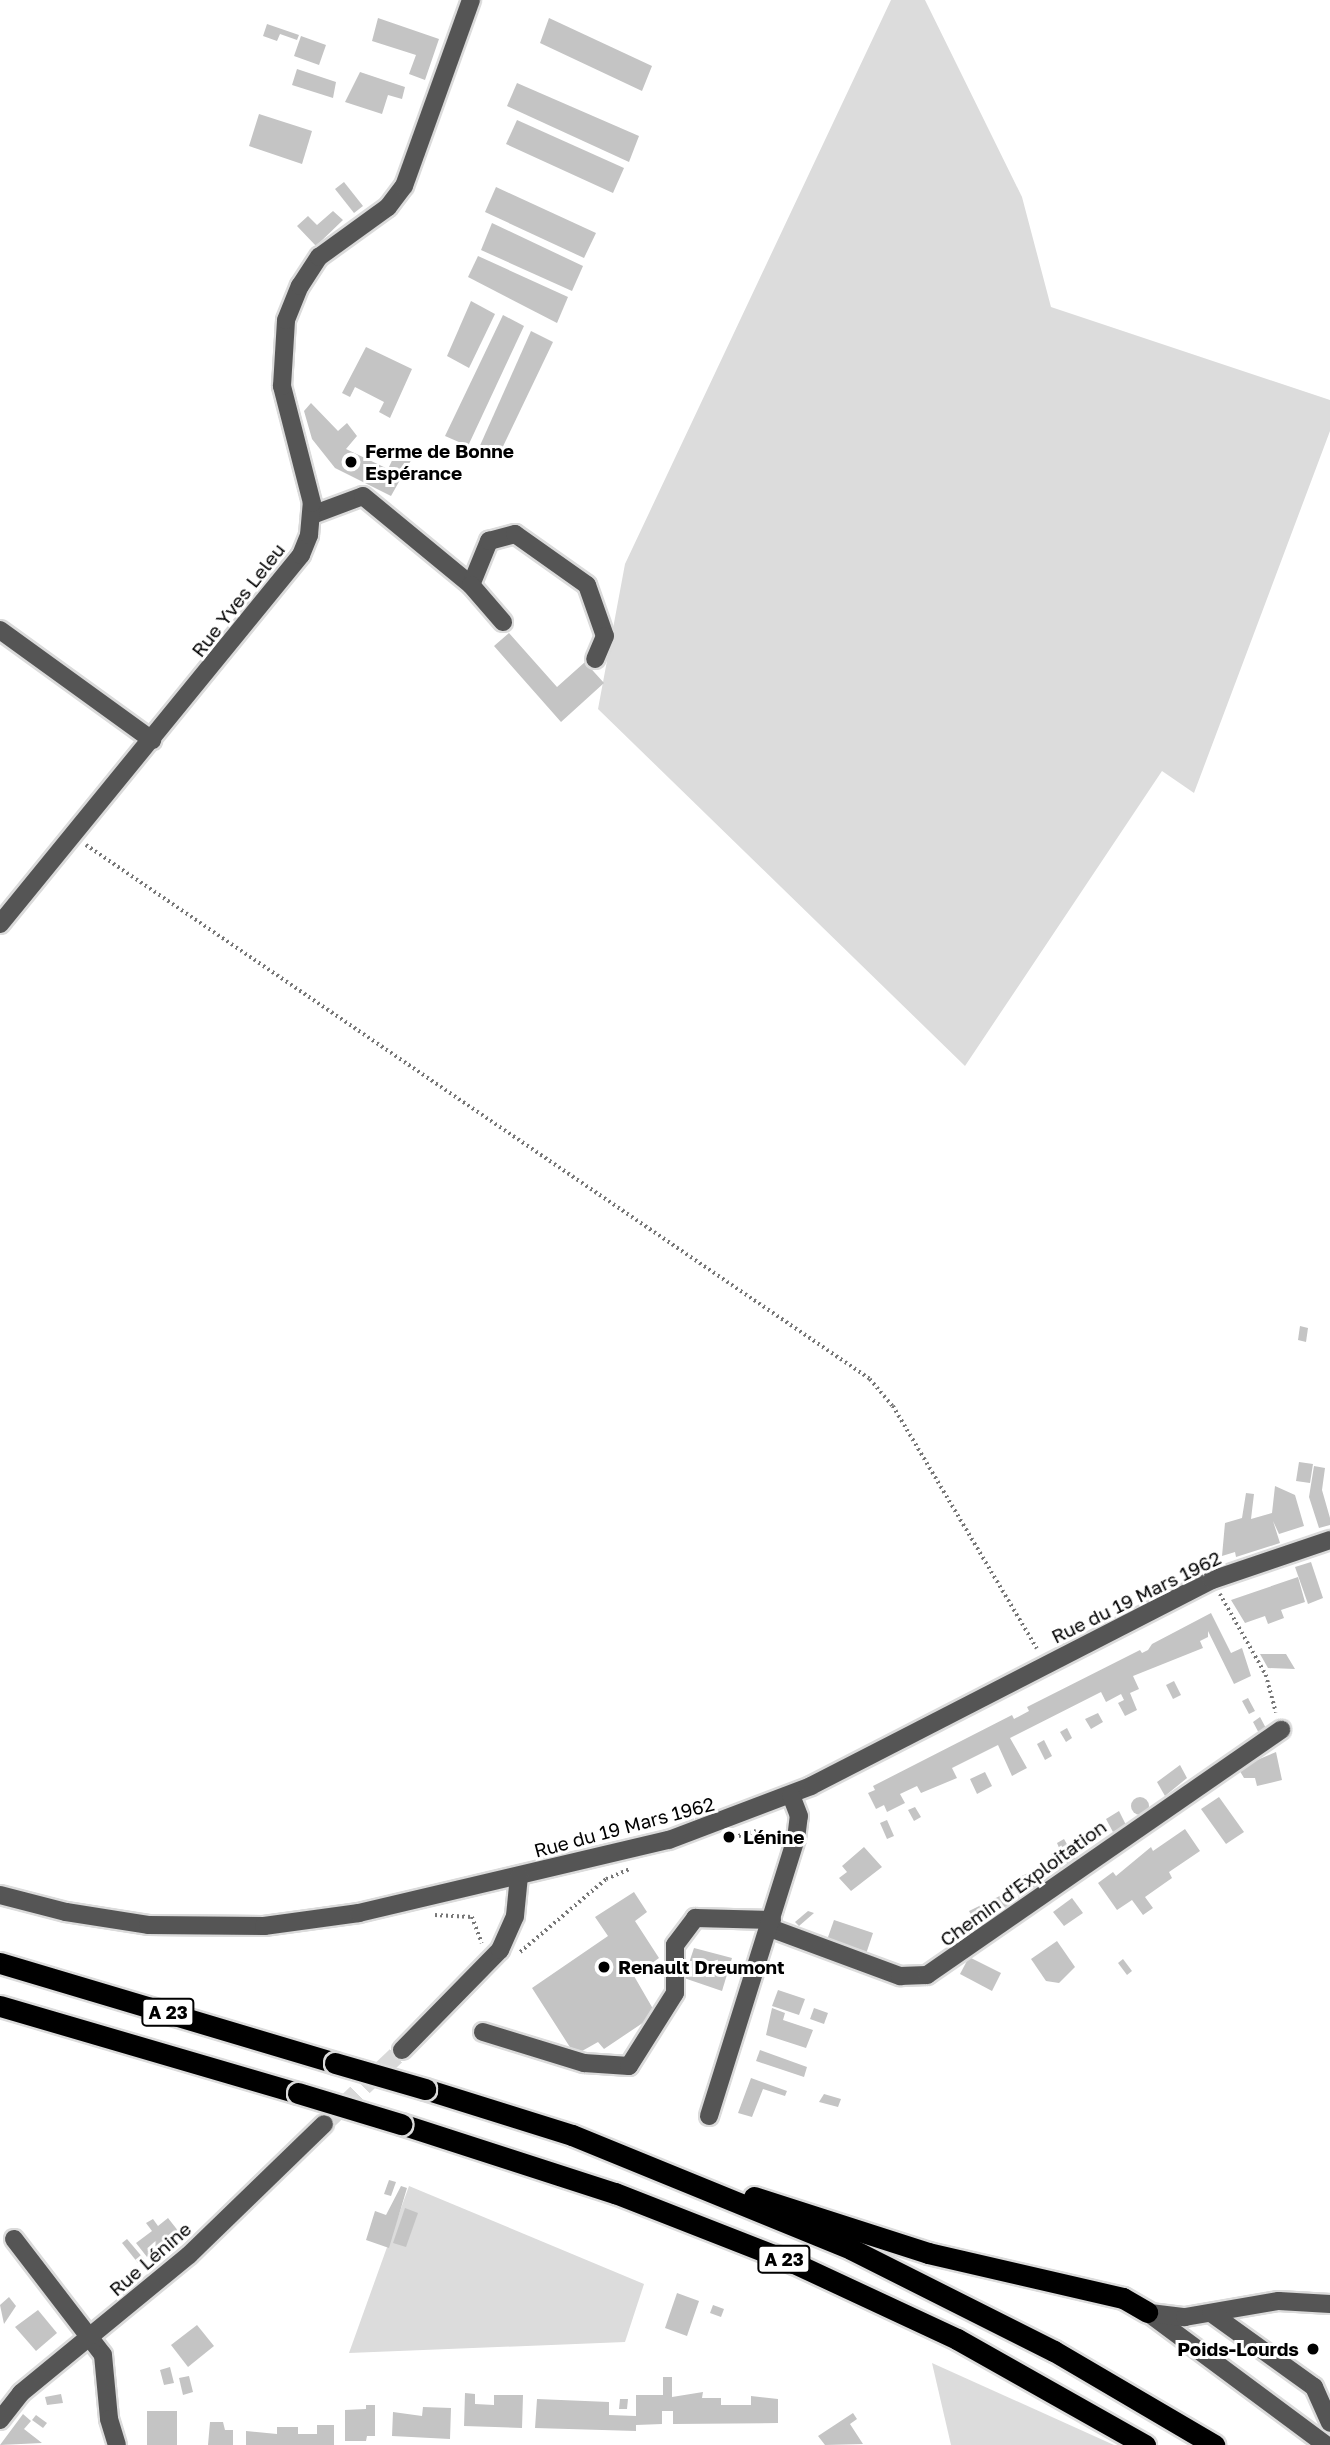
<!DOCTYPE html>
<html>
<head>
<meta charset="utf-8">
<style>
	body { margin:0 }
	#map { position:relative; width:1330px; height:2445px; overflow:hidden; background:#fff; font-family:"Golos Text",sans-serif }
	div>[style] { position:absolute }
	.green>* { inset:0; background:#dcdcdc }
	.building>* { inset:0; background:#c4c4c4 }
	.round { border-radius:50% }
	.minor-tunnel>* { height:18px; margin-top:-9px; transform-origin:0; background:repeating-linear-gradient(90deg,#d9d9d9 0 18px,transparent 0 27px) }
	.path>* { height:3.5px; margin-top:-1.75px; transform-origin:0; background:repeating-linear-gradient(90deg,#777 0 2px,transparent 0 5.5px) }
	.roads { filter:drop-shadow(2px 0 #dbdbdb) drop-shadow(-2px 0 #dbdbdb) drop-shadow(0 2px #dbdbdb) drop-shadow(0 -2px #dbdbdb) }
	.minor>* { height:18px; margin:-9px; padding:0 9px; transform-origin:9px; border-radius:9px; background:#555 }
	.highway>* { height:21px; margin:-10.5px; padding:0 10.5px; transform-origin:10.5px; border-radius:10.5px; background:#000 }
	.bridges { filter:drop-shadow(2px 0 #dbdbdb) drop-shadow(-2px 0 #dbdbdb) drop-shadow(0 2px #dbdbdb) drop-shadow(0 -2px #dbdbdb) }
	.highway-bridge>* { height:21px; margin:-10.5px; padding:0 10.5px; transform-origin:10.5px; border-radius:10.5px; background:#000 }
	.dots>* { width:19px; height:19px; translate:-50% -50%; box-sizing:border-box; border:4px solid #fff; border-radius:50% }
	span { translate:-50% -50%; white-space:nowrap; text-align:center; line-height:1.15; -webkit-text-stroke:6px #fff; paint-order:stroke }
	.shield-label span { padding:2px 5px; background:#fff; border:2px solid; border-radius:5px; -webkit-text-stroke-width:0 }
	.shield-label { font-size:18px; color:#000; font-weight:700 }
	.poi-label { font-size:19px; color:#000; font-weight:700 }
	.left { translate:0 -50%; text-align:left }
	.right { translate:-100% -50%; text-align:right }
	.street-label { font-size:19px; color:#000 }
</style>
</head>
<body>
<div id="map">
	<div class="green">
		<i style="clip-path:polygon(891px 0,925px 0,1022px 197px,1051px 307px,1330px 400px,1330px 431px,1194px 793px,1162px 771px,965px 1066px,598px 709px,625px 564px)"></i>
		<i style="clip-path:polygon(409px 2186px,644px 2284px,625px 2342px,349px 2353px)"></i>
		<i style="clip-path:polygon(932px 2363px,1114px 2445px,951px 2445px)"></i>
	</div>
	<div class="building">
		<i style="clip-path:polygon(378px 18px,439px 39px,425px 80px,409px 74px,416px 55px,372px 41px)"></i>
		<i style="clip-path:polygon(549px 18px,652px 66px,642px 91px,540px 43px)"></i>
		<i style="clip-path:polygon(267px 24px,299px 35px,297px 40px,280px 34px,277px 41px,263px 36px)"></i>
		<i style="clip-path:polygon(301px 36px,326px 45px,319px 65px,294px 56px)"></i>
		<i style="clip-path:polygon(297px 69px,336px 82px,333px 98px,292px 85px)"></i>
		<i style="clip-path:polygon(360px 72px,405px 87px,402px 99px,388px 95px,382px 114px,345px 102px)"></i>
		<i style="clip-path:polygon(517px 83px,639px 136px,629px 162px,507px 106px)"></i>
		<i style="clip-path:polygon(259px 114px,312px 131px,302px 164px,249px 146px)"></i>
		<i style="clip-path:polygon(517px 120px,624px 168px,613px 193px,506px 144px)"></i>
		<i style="clip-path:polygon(344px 182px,363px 206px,354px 213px,335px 189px)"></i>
		<i style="clip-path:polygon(496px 187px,596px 233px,584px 258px,485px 212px)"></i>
		<i style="clip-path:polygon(333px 211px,343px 220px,316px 246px,297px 226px,308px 216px,317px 225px)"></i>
		<i style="clip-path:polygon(492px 223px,583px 266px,572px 291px,481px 250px)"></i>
		<i style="clip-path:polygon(478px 256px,568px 297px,557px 323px,468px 277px)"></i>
		<i style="clip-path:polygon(471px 301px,495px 314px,469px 368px,447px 356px)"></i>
		<i style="clip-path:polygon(503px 315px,524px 326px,468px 446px,445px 436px)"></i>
		<i style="clip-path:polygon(531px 331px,553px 342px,497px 459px,478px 450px)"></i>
		<i style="clip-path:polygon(366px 347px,412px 369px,390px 418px,379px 412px,384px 402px,355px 387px,350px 397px,342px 393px)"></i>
		<i style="clip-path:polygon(311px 403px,338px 431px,347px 423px,357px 436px,346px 449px,388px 469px,398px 448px,414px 455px,391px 496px,335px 468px,312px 439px,304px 411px)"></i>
		<i style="clip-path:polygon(509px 633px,557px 687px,585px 662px,604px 683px,561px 722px,494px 646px)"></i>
		<i style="clip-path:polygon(1300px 1326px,1308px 1328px,1306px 1342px,1298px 1340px)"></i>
		<i style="clip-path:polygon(1299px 1462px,1313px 1464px,1310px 1483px,1296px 1481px)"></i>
		<i style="clip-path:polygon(1314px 1466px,1325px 1468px,1322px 1490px,1330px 1518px,1330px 1525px,1319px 1528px,1309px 1497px)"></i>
		<i style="clip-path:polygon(1275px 1486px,1295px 1495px,1304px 1526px,1279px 1534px,1273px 1521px,1280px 1543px,1236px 1557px,1235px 1552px,1222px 1556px,1225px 1523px,1242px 1518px,1246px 1493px,1254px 1494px,1251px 1519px,1272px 1513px)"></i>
		<i style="clip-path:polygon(1311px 1562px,1323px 1598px,1308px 1604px,1295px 1567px)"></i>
		<i style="clip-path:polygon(1298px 1577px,1305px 1602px,1281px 1610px,1284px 1618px,1268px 1624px,1265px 1616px,1245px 1623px,1231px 1600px)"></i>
		<i style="clip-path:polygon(1211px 1613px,1231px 1653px,1242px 1648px,1251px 1676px,1234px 1684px,1208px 1631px,1208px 1637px,1200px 1641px,1203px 1648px,1133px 1676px,1139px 1689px,1130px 1693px,1137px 1710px,1125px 1716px,1118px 1703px,1124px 1700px,1121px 1694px,1106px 1702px,1101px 1692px,1010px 1738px,1027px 1768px,1012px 1776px,998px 1745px,952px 1768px,957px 1778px,921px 1793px,917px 1786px,900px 1794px,905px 1803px,887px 1812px,884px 1805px,876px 1809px,868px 1793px,875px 1790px,873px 1786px,1012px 1715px,1014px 1719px,1029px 1711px,1027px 1707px,1140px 1650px,1142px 1653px,1148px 1650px,1152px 1644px)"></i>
		<i style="clip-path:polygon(1260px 1654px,1286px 1654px,1295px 1669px,1268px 1668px)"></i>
		<i style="clip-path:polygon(1174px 1681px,1181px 1695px,1173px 1699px,1166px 1685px)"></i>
		<i style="clip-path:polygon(1248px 1698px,1255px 1711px,1249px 1714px,1242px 1701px)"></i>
		<i style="clip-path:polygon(1098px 1713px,1103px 1722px,1091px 1729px,1085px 1719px)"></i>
		<i style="clip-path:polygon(1260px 1717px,1268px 1732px,1261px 1737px,1253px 1722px)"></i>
		<i style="clip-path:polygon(1067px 1728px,1072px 1738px,1066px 1742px,1060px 1732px)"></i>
		<i style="clip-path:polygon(1044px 1740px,1052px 1756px,1045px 1760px,1037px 1744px)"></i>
		<i style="clip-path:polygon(1276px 1752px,1282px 1780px,1257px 1786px,1255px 1778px,1244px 1778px,1238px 1768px)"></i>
		<i style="clip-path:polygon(1180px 1765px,1187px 1778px,1165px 1796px,1157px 1782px)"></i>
		<i style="clip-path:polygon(985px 1772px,992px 1786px,977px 1794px,970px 1779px)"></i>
		<i class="round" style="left:1131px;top:1797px;width:18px;height:18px"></i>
		<i style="clip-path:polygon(1219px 1797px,1244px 1832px,1226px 1844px,1201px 1809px)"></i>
		<i style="clip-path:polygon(915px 1807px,921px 1817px,914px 1821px,908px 1810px)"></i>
		<i style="clip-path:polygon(1119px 1811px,1126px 1825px,1113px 1832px,1106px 1819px)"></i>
		<i style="clip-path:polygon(887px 1820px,894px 1836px,887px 1839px,880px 1823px)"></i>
		<i style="clip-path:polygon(1185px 1829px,1200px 1851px,1169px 1872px,1172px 1878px,1145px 1897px,1153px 1908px,1143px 1915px,1132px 1900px,1117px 1910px,1098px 1883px,1113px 1872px,1116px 1876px,1151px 1847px,1153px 1851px)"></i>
		<i style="clip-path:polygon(1064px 1839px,1077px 1862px,1060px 1870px,1051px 1854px,1060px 1850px,1057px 1843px)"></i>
		<i style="clip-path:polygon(864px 1847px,882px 1867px,851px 1891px,839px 1878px,847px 1872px,842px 1866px)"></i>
		<i style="clip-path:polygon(1028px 1873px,1037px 1891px,1021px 1902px,1011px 1881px)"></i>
		<i style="clip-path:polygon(1012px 1890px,1019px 1902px,978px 1927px,969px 1911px)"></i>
		<i style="clip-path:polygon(634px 1892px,647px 1912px,635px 1921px,659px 1958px,634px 1976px,656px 2014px,604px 2049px,598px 2042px,575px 2055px,532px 1988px,608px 1936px,595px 1917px)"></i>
		<i style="clip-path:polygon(1072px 1898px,1083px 1913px,1064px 1926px,1053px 1912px)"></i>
		<i style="clip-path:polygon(808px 1911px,814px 1913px,799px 1926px,795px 1922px)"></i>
		<i style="clip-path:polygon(834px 1920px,873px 1933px,866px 1954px,827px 1940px)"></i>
		<i style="clip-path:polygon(1057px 1941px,1075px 1967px,1059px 1983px,1046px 1981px,1031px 1959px)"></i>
		<i style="clip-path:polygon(694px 1948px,732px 1958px,722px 1991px,684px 1978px)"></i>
		<i style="clip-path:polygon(969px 1957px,1001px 1973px,992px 1991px,960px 1974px)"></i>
		<i style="clip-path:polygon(1123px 1959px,1132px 1971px,1127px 1975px,1118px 1963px)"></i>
		<i style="clip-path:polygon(778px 1990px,805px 1999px,799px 2015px,772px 2006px)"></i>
		<i style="clip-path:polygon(772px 2008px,785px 2013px,783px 2020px,813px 2030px,806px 2048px,766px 2035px)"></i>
		<i style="clip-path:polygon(814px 2008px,828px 2013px,824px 2024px,810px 2019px)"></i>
		<i style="clip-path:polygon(760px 2050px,807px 2067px,804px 2077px,756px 2061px)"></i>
		<i style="clip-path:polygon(751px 2078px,787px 2091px,785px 2096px,763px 2089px,752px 2117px,738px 2113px)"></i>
		<i style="clip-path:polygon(824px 2094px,841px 2099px,838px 2107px,819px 2102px)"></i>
		<i style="clip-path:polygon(389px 2180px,396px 2182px,391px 2196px,384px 2194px)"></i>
		<i style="clip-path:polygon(401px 2186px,407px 2188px,389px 2248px,366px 2240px,375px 2211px,386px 2215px)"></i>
		<i style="clip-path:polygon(405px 2208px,418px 2213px,406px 2247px,393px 2243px)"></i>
		<i style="clip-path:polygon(168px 2218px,179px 2232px,147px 2257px,136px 2243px,152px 2231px,146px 2223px,153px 2219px,158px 2226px)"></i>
		<i style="clip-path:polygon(127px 2239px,144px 2259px,138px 2263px,122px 2243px)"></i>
		<i style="clip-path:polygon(677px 2293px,699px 2301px,687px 2336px,665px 2328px)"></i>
		<i style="clip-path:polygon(9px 2297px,16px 2306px,4px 2324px,0 2305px)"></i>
		<i style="clip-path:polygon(713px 2305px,724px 2309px,721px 2317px,710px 2313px)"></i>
		<i style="clip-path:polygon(38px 2310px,57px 2333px,36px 2351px,15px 2327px)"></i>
		<i style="clip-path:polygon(197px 2325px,214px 2346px,188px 2367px,171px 2345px)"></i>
		<i style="clip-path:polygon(170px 2367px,174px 2383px,164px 2385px,160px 2370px)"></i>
		<i style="clip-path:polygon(189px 2376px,193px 2392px,183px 2395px,179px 2378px)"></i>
		<i style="clip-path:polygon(663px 2377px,672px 2377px,672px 2397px,703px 2392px,702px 2398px,721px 2398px,721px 2405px,751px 2405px,751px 2396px,778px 2399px,778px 2423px,673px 2424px,673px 2411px,662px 2411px,662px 2424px,636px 2425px,636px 2431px,535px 2428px,537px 2399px,609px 2402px,609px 2415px,636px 2416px,636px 2395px,663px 2395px)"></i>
		<i style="clip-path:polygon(465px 2393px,475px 2394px,475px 2404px,494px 2405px,494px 2395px,523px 2395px,522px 2428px,464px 2426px)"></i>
		<i style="clip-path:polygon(61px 2394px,63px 2403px,47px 2405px,45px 2397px)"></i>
		<i style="clip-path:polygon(620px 2399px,628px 2399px,627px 2409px,619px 2409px)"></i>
		<i style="clip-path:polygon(366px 2405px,375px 2405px,375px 2436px,367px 2436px,366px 2441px,345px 2441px,345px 2410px,366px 2409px)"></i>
		<i style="clip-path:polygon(423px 2407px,451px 2408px,450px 2439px,392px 2436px,393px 2412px,422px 2416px)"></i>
		<i style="clip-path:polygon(147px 2411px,177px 2411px,177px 2445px,147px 2445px)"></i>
		<i style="clip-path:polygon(853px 2413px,857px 2419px,850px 2424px,863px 2444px,825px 2445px,818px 2436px)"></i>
		<i style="clip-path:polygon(23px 2414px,31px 2421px,24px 2429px,42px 2443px,0 2445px)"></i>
		<i style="clip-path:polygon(36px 2415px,47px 2423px,43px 2428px,32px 2420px)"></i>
		<i style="clip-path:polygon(210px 2422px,223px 2422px,225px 2430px,233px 2430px,233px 2445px,208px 2445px)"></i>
		<i style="clip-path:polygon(317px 2425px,334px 2425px,334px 2445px,246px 2445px,246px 2431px,277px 2434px,277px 2427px,298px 2427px,298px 2434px,317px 2434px)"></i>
	</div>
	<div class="minor-tunnel">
		<i style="left:324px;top:2124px;width:108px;rotate:-43.5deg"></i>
	</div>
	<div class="path">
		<i style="left:86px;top:845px;width:949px;rotate:34.26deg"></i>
		<i style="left:870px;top:1379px;width:35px;rotate:50deg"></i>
		<i style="left:893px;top:1406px;width:282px;rotate:59.3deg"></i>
		<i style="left:1220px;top:1594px;width:93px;rotate:60.4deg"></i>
		<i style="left:1266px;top:1675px;width:39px;rotate:75deg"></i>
		<i style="left:728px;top:1839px;width:29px;rotate:-16deg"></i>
		<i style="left:435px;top:1915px;width:37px;rotate:3deg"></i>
		<i style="left:472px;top:1917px;width:28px;rotate:69deg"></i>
		<i style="left:520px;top:1952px;width:113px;rotate:-40.3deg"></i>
		<i style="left:606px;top:1879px;width:26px;rotate:-23deg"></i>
	</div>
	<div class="roads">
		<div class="minor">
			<i style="left:312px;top:515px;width:54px;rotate:-20.4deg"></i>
			<i style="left:363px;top:496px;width:140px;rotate:39.5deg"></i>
			<i style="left:471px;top:585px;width:48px;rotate:-67.8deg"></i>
			<i style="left:489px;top:541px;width:27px;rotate:-15deg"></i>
			<i style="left:515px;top:534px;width:88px;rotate:35.3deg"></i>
			<i style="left:587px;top:585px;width:54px;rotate:70.6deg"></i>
			<i style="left:605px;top:636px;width:25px;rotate:113deg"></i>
			<i style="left:471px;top:585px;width:49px;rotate:49.1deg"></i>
			<i style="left:0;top:630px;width:188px;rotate:35.9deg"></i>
			<i style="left:0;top:924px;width:476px;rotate:-50.8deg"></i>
			<i style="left:301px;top:555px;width:22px;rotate:-68deg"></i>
			<i style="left:309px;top:535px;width:32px;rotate:-85deg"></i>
			<i style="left:312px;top:503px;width:121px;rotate:-104.4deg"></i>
			<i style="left:282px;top:386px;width:66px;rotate:-86.5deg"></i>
			<i style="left:286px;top:320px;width:37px;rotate:-68deg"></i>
			<i style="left:300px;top:286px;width:35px;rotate:-57deg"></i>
			<i style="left:319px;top:257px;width:85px;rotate:-35.9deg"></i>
			<i style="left:388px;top:207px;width:26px;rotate:-53deg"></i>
			<i style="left:404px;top:186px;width:198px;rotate:-70.2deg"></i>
			<i style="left:0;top:1895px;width:68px;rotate:14.4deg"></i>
			<i style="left:66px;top:1912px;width:83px;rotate:9deg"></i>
			<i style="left:148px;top:1925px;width:116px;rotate:0.5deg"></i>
			<i style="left:264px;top:1926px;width:96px;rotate:-7.8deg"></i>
			<i style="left:359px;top:1913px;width:318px;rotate:-13.3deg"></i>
			<i style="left:669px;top:1840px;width:152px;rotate:-20.8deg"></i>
			<i style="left:811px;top:1786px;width:451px;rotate:-27.2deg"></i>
			<i style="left:1212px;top:1580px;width:125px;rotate:-18.7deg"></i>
			<i style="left:770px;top:1928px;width:139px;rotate:20.3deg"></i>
			<i style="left:900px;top:1976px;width:27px;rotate:-2deg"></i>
			<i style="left:927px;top:1975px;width:431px;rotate:-34.7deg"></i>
			<i style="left:483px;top:2032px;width:106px;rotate:17.1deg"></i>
			<i style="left:584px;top:2063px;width:45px;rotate:3.8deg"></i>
			<i style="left:629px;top:2066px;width:86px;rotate:-57.8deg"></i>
			<i style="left:675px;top:1993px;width:48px;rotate:-90deg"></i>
			<i style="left:675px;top:1945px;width:34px;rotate:-53deg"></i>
			<i style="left:695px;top:1918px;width:77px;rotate:1.5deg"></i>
			<i style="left:402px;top:2050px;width:140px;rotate:-45.6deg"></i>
			<i style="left:500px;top:1950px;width:37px;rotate:-66deg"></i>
			<i style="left:515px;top:1916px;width:40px;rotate:-84.3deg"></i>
			<i style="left:709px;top:2116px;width:290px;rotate:-72.6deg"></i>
			<i style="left:796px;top:1839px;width:23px;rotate:-83deg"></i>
			<i style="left:799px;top:1816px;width:22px;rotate:-111deg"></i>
			<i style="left:14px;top:2239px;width:146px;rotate:52.5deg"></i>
			<i style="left:103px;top:2355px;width:64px;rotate:84.6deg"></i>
			<i style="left:109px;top:2419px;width:27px;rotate:73deg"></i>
			<i style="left:1147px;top:2312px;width:223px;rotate:36.6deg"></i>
			<i style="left:1150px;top:2313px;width:35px;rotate:7deg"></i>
			<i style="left:1185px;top:2317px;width:95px;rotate:-9.7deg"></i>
			<i style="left:1279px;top:2301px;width:51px;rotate:3.4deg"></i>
			<i style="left:1211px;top:2313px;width:127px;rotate:35.7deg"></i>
			<i style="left:1314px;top:2387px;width:39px;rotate:66deg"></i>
			<i style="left:0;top:2420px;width:34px;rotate:-52deg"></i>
			<i style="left:21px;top:2393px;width:217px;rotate:-39.4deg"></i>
			<i style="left:189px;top:2255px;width:188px;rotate:-44.1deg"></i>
		</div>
		<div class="highway">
			<i style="left:0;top:1963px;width:350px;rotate:16.6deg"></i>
			<i style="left:0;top:2006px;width:310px;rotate:16.3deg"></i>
			<i style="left:425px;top:2089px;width:154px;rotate:17.4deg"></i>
			<i style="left:572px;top:2135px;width:301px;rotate:22.2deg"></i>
			<i style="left:851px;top:2249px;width:227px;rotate:26.7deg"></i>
			<i style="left:1054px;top:2351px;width:186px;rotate:30.4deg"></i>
			<i style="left:401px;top:2124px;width:225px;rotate:17.9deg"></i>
			<i style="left:615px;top:2193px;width:192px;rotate:21.4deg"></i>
			<i style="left:794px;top:2263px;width:180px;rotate:25deg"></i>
			<i style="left:957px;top:2339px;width:216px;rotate:29.4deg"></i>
			<i style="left:754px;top:2197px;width:183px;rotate:17.8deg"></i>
			<i style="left:928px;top:2253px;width:200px;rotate:13deg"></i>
			<i style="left:1123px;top:2298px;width:28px;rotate:30deg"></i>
		</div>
	</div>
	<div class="bridges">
		<div class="highway-bridge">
			<i style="left:335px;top:2063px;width:94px;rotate:16.1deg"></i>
			<i style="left:298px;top:2093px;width:108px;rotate:16.8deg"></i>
		</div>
	</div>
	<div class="dots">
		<i style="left:351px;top:462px;background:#000"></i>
		<i style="left:729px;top:1837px;background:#000"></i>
		<i style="left:604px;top:1967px;background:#000"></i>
		<i style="left:1313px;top:2349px;background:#000"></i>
	</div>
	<div class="shield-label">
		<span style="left:168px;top:2012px">A 23</span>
		<span style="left:784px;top:2259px">A 23</span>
	</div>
	<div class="poi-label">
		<span class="left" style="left:365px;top:462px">Ferme de Bonne<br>Espérance</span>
		<span class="left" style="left:743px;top:1837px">Lénine</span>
		<span class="left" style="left:618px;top:1967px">Renault Dreumont</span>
		<span class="right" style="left:1299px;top:2349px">Poids-Lourds</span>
	</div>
	<div class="street-label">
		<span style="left:238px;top:600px;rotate:-52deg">Rue Yves Leleu</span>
		<span style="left:1136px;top:1597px;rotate:-26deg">Rue du 19 Mars 1962</span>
		<span style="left:624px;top:1827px;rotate:-15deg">Rue du 19 Mars 1962</span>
		<span style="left:1023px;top:1883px;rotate:-36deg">Chemin d'Exploitation</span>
		<span style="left:150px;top:2259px;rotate:-41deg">Rue Lénine</span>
	</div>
</div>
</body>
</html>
